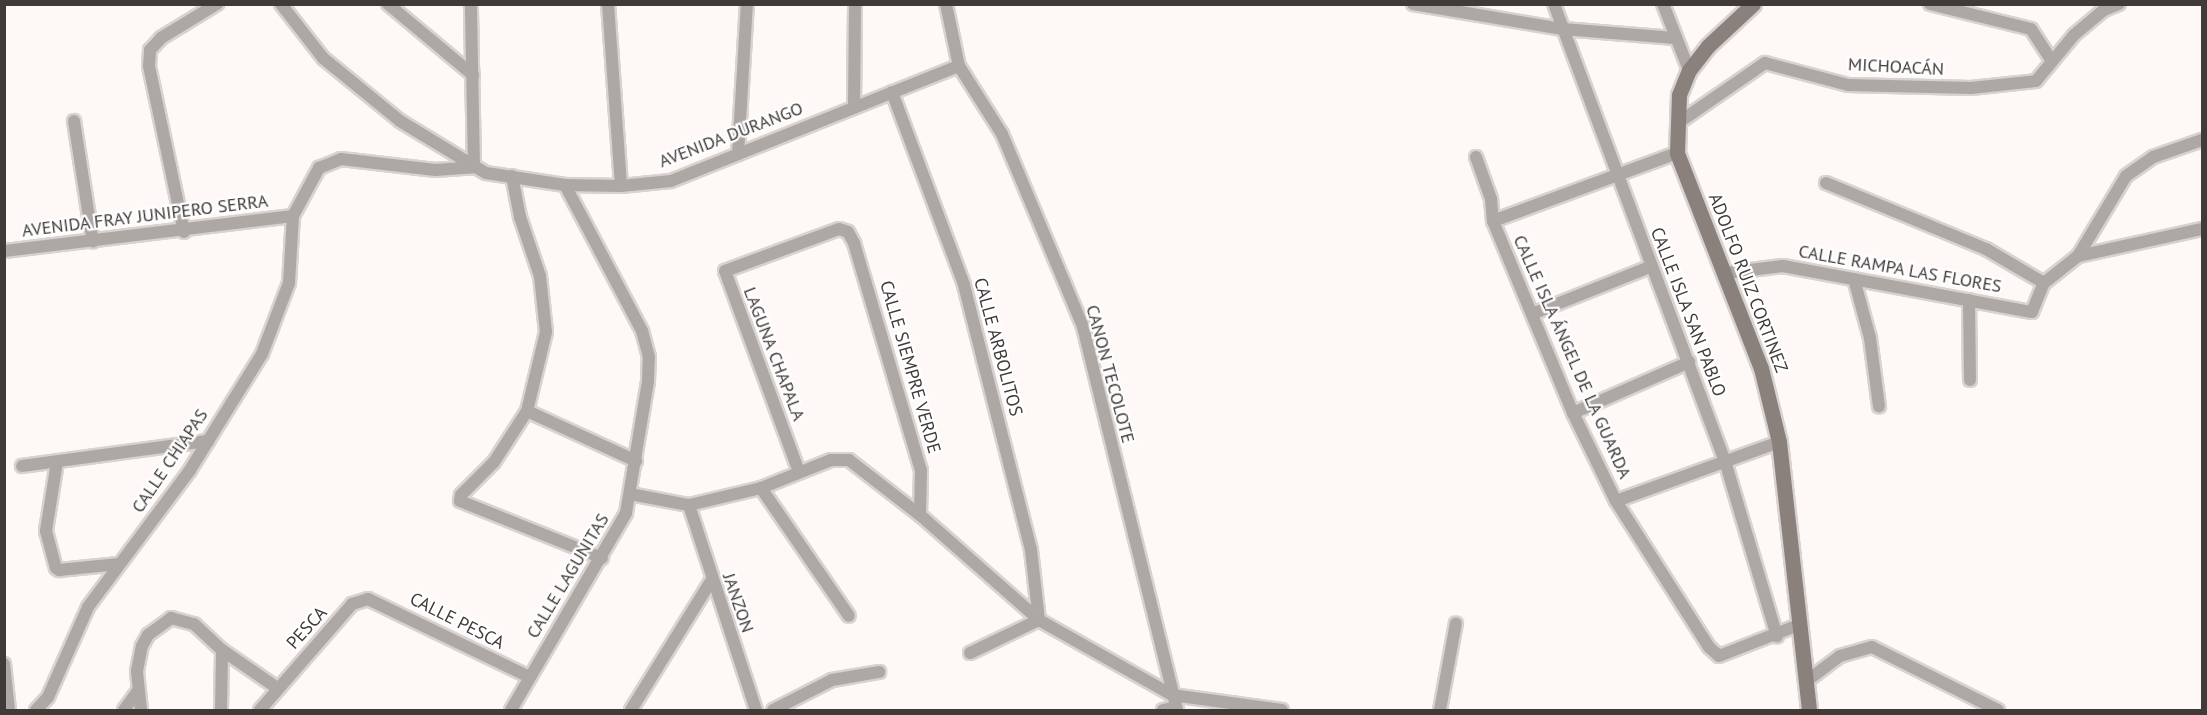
<!DOCTYPE html>
<html>
<head>
<meta charset="utf-8">
<style>
	body { margin:0 }
	#map { position:relative; width:2207px; height:715px; overflow:hidden; background:#fef8f7; font-family:"PT Sans",sans-serif }
	div>[style] { position:absolute }
	.roads { filter:drop-shadow(2px 0 #d8d2d1) drop-shadow(-2px 0 #d8d2d1) drop-shadow(0 2px #d8d2d1) drop-shadow(0 -2px #d8d2d1) }
	.minor>* { height:12px; margin:-6px; padding:0 6px; transform-origin:6px; border-radius:6px; background:#aea8a5 }
	.secondary>* { height:15px; margin:-7.5px; padding:0 7.5px; transform-origin:7.5px; border-radius:7.5px; background:#8a817c }
	span { translate:-50% -50%; white-space:nowrap; text-align:center; line-height:1.15; -webkit-text-stroke:4.5px #fff; paint-order:stroke }
	.street-label { font-size:18px; color:#403a39 }
	.frame { position:absolute; inset:0; border:6px solid #403a39; pointer-events:none }
</style>
</head>
<body>
<div id="map">
	<div class="roads">
		<div class="minor">
			<i style="left:281px;top:4px;width:68px;rotate:52.1deg"></i>
			<i style="left:323px;top:58px;width:99px;rotate:39.3deg"></i>
			<i style="left:400px;top:121px;width:100px;rotate:31.2deg"></i>
			<i style="left:486px;top:173px;width:80px;rotate:8.6deg"></i>
			<i style="left:565px;top:185px;width:56px;rotate:1deg"></i>
			<i style="left:621px;top:186px;width:50px;rotate:-5.7deg"></i>
			<i style="left:671px;top:181px;width:310px;rotate:-21.8deg"></i>
			<i style="left:388px;top:4px;width:111px;rotate:39.9deg"></i>
			<i style="left:608px;top:4px;width:182px;rotate:85.9deg"></i>
			<i style="left:946px;top:4px;width:63px;rotate:78.2deg"></i>
			<i style="left:959px;top:66px;width:80px;rotate:57.7deg"></i>
			<i style="left:1002px;top:134px;width:209px;rotate:67.2deg"></i>
			<i style="left:1083px;top:327px;width:394px;rotate:76.2deg"></i>
			<i style="left:1413px;top:4px;width:152px;rotate:9.5deg"></i>
			<i style="left:1563px;top:29px;width:112px;rotate:4.6deg"></i>
			<i style="left:1554px;top:4px;width:488px;rotate:69.5deg"></i>
			<i style="left:1725px;top:461px;width:183px;rotate:73.5deg"></i>
			<i style="left:1663px;top:4px;width:71px;rotate:68.5deg"></i>
			<i style="left:1930px;top:4px;width:104px;rotate:13.9deg"></i>
			<i style="left:2031px;top:29px;width:37px;rotate:57deg"></i>
			<i style="left:892px;top:92px;width:206px;rotate:69.5deg"></i>
			<i style="left:964px;top:285px;width:273px;rotate:75.8deg"></i>
			<i style="left:1031px;top:550px;width:70px;rotate:83.5deg"></i>
			<i style="left:854px;top:105px;width:101px;rotate:-89.4deg"></i>
			<i style="left:74px;top:121px;width:122px;rotate:81.1deg"></i>
			<i style="left:1678px;top:123px;width:106px;rotate:-34.6deg"></i>
			<i style="left:1765px;top:63px;width:86px;rotate:14.8deg"></i>
			<i style="left:1848px;top:85px;width:123px;rotate:1.4deg"></i>
			<i style="left:1971px;top:88px;width:65px;rotate:-6.1deg"></i>
			<i style="left:2036px;top:81px;width:60px;rotate:-50.4deg"></i>
			<i style="left:2074px;top:35px;width:39px;rotate:-40deg"></i>
			<i style="left:2104px;top:10px;width:16px;rotate:-22deg"></i>
			<i style="left:738px;top:154px;width:150px;rotate:-86.6deg"></i>
			<i style="left:1476px;top:157px;width:45px;rotate:70.3deg"></i>
			<i style="left:1491px;top:199px;width:22px;rotate:85deg"></i>
			<i style="left:1493px;top:221px;width:208px;rotate:67.4deg"></i>
			<i style="left:1573px;top:413px;width:98px;rotate:64deg"></i>
			<i style="left:1616px;top:501px;width:173px;rotate:57.5deg"></i>
			<i style="left:1709px;top:647px;width:13px;rotate:42deg"></i>
			<i style="left:1719px;top:656px;width:88px;rotate:-21.3deg"></i>
			<i style="left:512px;top:176px;width:42px;rotate:79deg"></i>
			<i style="left:520px;top:217px;width:62px;rotate:71.3deg"></i>
			<i style="left:540px;top:276px;width:56px;rotate:83.9deg"></i>
			<i style="left:546px;top:332px;width:81px;rotate:103.5deg"></i>
			<i style="left:527px;top:411px;width:61px;rotate:122.9deg"></i>
			<i style="left:494px;top:462px;width:47px;rotate:135deg"></i>
			<i style="left:461px;top:495px;width:6px;rotate:99deg"></i>
			<i style="left:460px;top:501px;width:153px;rotate:21.9deg"></i>
			<i style="left:1826px;top:183px;width:173px;rotate:22.4deg"></i>
			<i style="left:1986px;top:249px;width:67px;rotate:30.4deg"></i>
			<i style="left:1493px;top:221px;width:196px;rotate:-20.3deg"></i>
			<i style="left:184px;top:232px;width:170px;rotate:-101.9deg"></i>
			<i style="left:149px;top:66px;width:16px;rotate:-86deg"></i>
			<i style="left:150px;top:50px;width:16px;rotate:-47deg"></i>
			<i style="left:161px;top:38px;width:66px;rotate:-31.3deg"></i>
			<i style="left:4px;top:251px;width:291px;rotate:-6.9deg"></i>
			<i style="left:293px;top:216px;width:55px;rotate:-61.6deg"></i>
			<i style="left:319px;top:168px;width:24px;rotate:-22deg"></i>
			<i style="left:341px;top:159px;width:95px;rotate:6.7deg"></i>
			<i style="left:435px;top:170px;width:39px;rotate:-4deg"></i>
			<i style="left:474px;top:167px;width:163px;rotate:-91.1deg"></i>
			<i style="left:2078px;top:256px;width:93px;rotate:-59deg"></i>
			<i style="left:2126px;top:176px;width:33px;rotate:-35deg"></i>
			<i style="left:2153px;top:157px;width:52px;rotate:-19.1deg"></i>
			<i style="left:1726px;top:273px;width:57px;rotate:-7deg"></i>
			<i style="left:1783px;top:266px;width:253px;rotate:10.5deg"></i>
			<i style="left:2032px;top:312px;width:31px;rotate:-68deg"></i>
			<i style="left:2044px;top:283px;width:43px;rotate:-38.5deg"></i>
			<i style="left:2078px;top:256px;width:127px;rotate:-12.3deg"></i>
			<i style="left:1854px;top:279px;width:61px;rotate:74.8deg"></i>
			<i style="left:1870px;top:338px;width:69px;rotate:82.5deg"></i>
			<i style="left:1969px;top:300px;width:80px;rotate:89.3deg"></i>
			<i style="left:1532px;top:314px;width:129px;rotate:-21.8deg"></i>
			<i style="left:527px;top:411px;width:120px;rotate:24.6deg"></i>
			<i style="left:1573px;top:413px;width:127px;rotate:-23.7deg"></i>
			<i style="left:57px;top:462px;width:70px;rotate:99.1deg"></i>
			<i style="left:46px;top:531px;width:38px;rotate:75deg"></i>
			<i style="left:56px;top:568px;width:4px;rotate:34deg"></i>
			<i style="left:59px;top:570px;width:60px;rotate:-5.7deg"></i>
			<i style="left:22px;top:466px;width:188px;rotate:-7.7deg"></i>
			<i style="left:799px;top:472px;width:214px;rotate:-110.2deg"></i>
			<i style="left:725px;top:271px;width:121px;rotate:-20.2deg"></i>
			<i style="left:839px;top:229px;width:9px;rotate:18deg"></i>
			<i style="left:848px;top:232px;width:13px;rotate:61deg"></i>
			<i style="left:854px;top:243px;width:237px;rotate:73.6deg"></i>
			<i style="left:921px;top:470px;width:45px;rotate:91.3deg"></i>
			<i style="left:761px;top:488px;width:155px;rotate:55.5deg"></i>
			<i style="left:630px;top:494px;width:60px;rotate:10.6deg"></i>
			<i style="left:689px;top:505px;width:74px;rotate:-13.3deg"></i>
			<i style="left:761px;top:488px;width:75px;rotate:-21.8deg"></i>
			<i style="left:831px;top:460px;width:18px"></i>
			<i style="left:849px;top:460px;width:90px;rotate:37.8deg"></i>
			<i style="left:920px;top:515px;width:159px;rotate:41.4deg"></i>
			<i style="left:1039px;top:620px;width:153px;rotate:29.4deg"></i>
			<i style="left:1172px;top:695px;width:111px;rotate:7.8deg"></i>
			<i style="left:1616px;top:501px;width:173px;rotate:-19.9deg"></i>
			<i style="left:689px;top:505px;width:216px;rotate:71.9deg"></i>
			<i style="left:970px;top:653px;width:76px;rotate:-25.6deg"></i>
			<i style="left:4px;top:664px;width:46px;rotate:83.8deg"></i>
			<i style="left:1808px;top:680px;width:40px;rotate:-37deg"></i>
			<i style="left:1840px;top:656px;width:33px;rotate:-16deg"></i>
			<i style="left:1872px;top:647px;width:141px;rotate:26.6deg"></i>
			<i style="left:36px;top:710px;width:18px;rotate:-47deg"></i>
			<i style="left:48px;top:697px;width:98px;rotate:-66deg"></i>
			<i style="left:88px;top:607px;width:171px;rotate:-53.3deg"></i>
			<i style="left:190px;top:470px;width:137px;rotate:-58.2deg"></i>
			<i style="left:262px;top:354px;width:76px;rotate:-69.2deg"></i>
			<i style="left:289px;top:283px;width:67px;rotate:-86.6deg"></i>
			<i style="left:124px;top:710px;width:24px;rotate:-54deg"></i>
			<i style="left:141px;top:710px;width:39px;rotate:-96deg"></i>
			<i style="left:137px;top:671px;width:25px;rotate:-79deg"></i>
			<i style="left:142px;top:646px;width:13px;rotate:-61deg"></i>
			<i style="left:148px;top:635px;width:29px;rotate:-36deg"></i>
			<i style="left:171px;top:618px;width:24px;rotate:15deg"></i>
			<i style="left:194px;top:624px;width:38px;rotate:43deg"></i>
			<i style="left:222px;top:650px;width:67px;rotate:34.6deg"></i>
			<i style="left:221px;top:710px;width:60px;rotate:-89deg"></i>
			<i style="left:260px;top:710px;width:140px;rotate:-49deg"></i>
			<i style="left:352px;top:604px;width:17px;rotate:-17deg"></i>
			<i style="left:368px;top:599px;width:179px;rotate:25.8deg"></i>
			<i style="left:511px;top:710px;width:228px;rotate:-59.7deg"></i>
			<i style="left:626px;top:513px;width:134px;rotate:-80.5deg"></i>
			<i style="left:648px;top:381px;width:24px;rotate:-88deg"></i>
			<i style="left:649px;top:357px;width:27px;rotate:-105deg"></i>
			<i style="left:642px;top:331px;width:165px;rotate:-117.8deg"></i>
			<i style="left:631px;top:710px;width:152px;rotate:-58.2deg"></i>
			<i style="left:773px;top:710px;width:66px;rotate:-27deg"></i>
			<i style="left:832px;top:680px;width:48px;rotate:-9.7deg"></i>
			<i style="left:1163px;top:710px;width:13px;rotate:-13deg"></i>
			<i style="left:1440px;top:710px;width:88px;rotate:-79.6deg"></i>
		</div>
		<div class="secondary">
			<i style="left:1753px;top:4px;width:62px;rotate:137deg"></i>
			<i style="left:1708px;top:46px;width:31px;rotate:128deg"></i>
			<i style="left:1689px;top:70px;width:27px;rotate:112deg"></i>
			<i style="left:1679px;top:95px;width:58px;rotate:92deg"></i>
			<i style="left:1677px;top:153px;width:231px;rotate:68.7deg"></i>
			<i style="left:1761px;top:368px;width:76px;rotate:76.3deg"></i>
			<i style="left:1779px;top:442px;width:270px;rotate:83.6deg"></i>
		</div>
	</div>
	<div class="street-label">
		<span style="left:1896px;top:67px;rotate:3deg">MICHOACÁN</span>
		<span style="left:731px;top:135px;rotate:-21deg">AVENIDA DURANGO</span>
		<span style="left:145px;top:216px;rotate:-7deg">AVENIDA FRAY JUNIPERO SERRA</span>
		<span style="left:1900px;top:269px;rotate:10deg">CALLE RAMPA LAS FLORES</span>
		<span style="left:1748px;top:283px;rotate:69deg">ADOLFO RUIZ CORTINEZ</span>
		<span style="left:1688px;top:312px;rotate:69deg">CALLE ISLA SAN PABLO</span>
		<span style="left:998px;top:347px;rotate:75deg">CALLE ARBOLITOS</span>
		<span style="left:774px;top:354px;rotate:69deg">LAGUNA CHAPALA</span>
		<span style="left:1572px;top:357px;rotate:66deg">CALLE ISLA ÁNGEL DE LA GUARDA</span>
		<span style="left:910px;top:367px;rotate:74deg">CALLE SIEMPRE VERDE</span>
		<span style="left:1110px;top:374px;rotate:75deg">CANON TECOLOTE</span>
		<span style="left:170px;top:461px;rotate:-56deg">CALLE CHIAPAS</span>
		<span style="left:568px;top:576px;rotate:-59deg">CALLE LAGUNITAS</span>
		<span style="left:738px;top:603px;rotate:71deg">JANZON</span>
		<span style="left:457px;top:621px;rotate:27deg">CALLE PESCA</span>
		<span style="left:307px;top:628px;rotate:-48deg">PESCA</span>
	</div>
	<div class="frame"></div>
</div>
</body>
</html>
